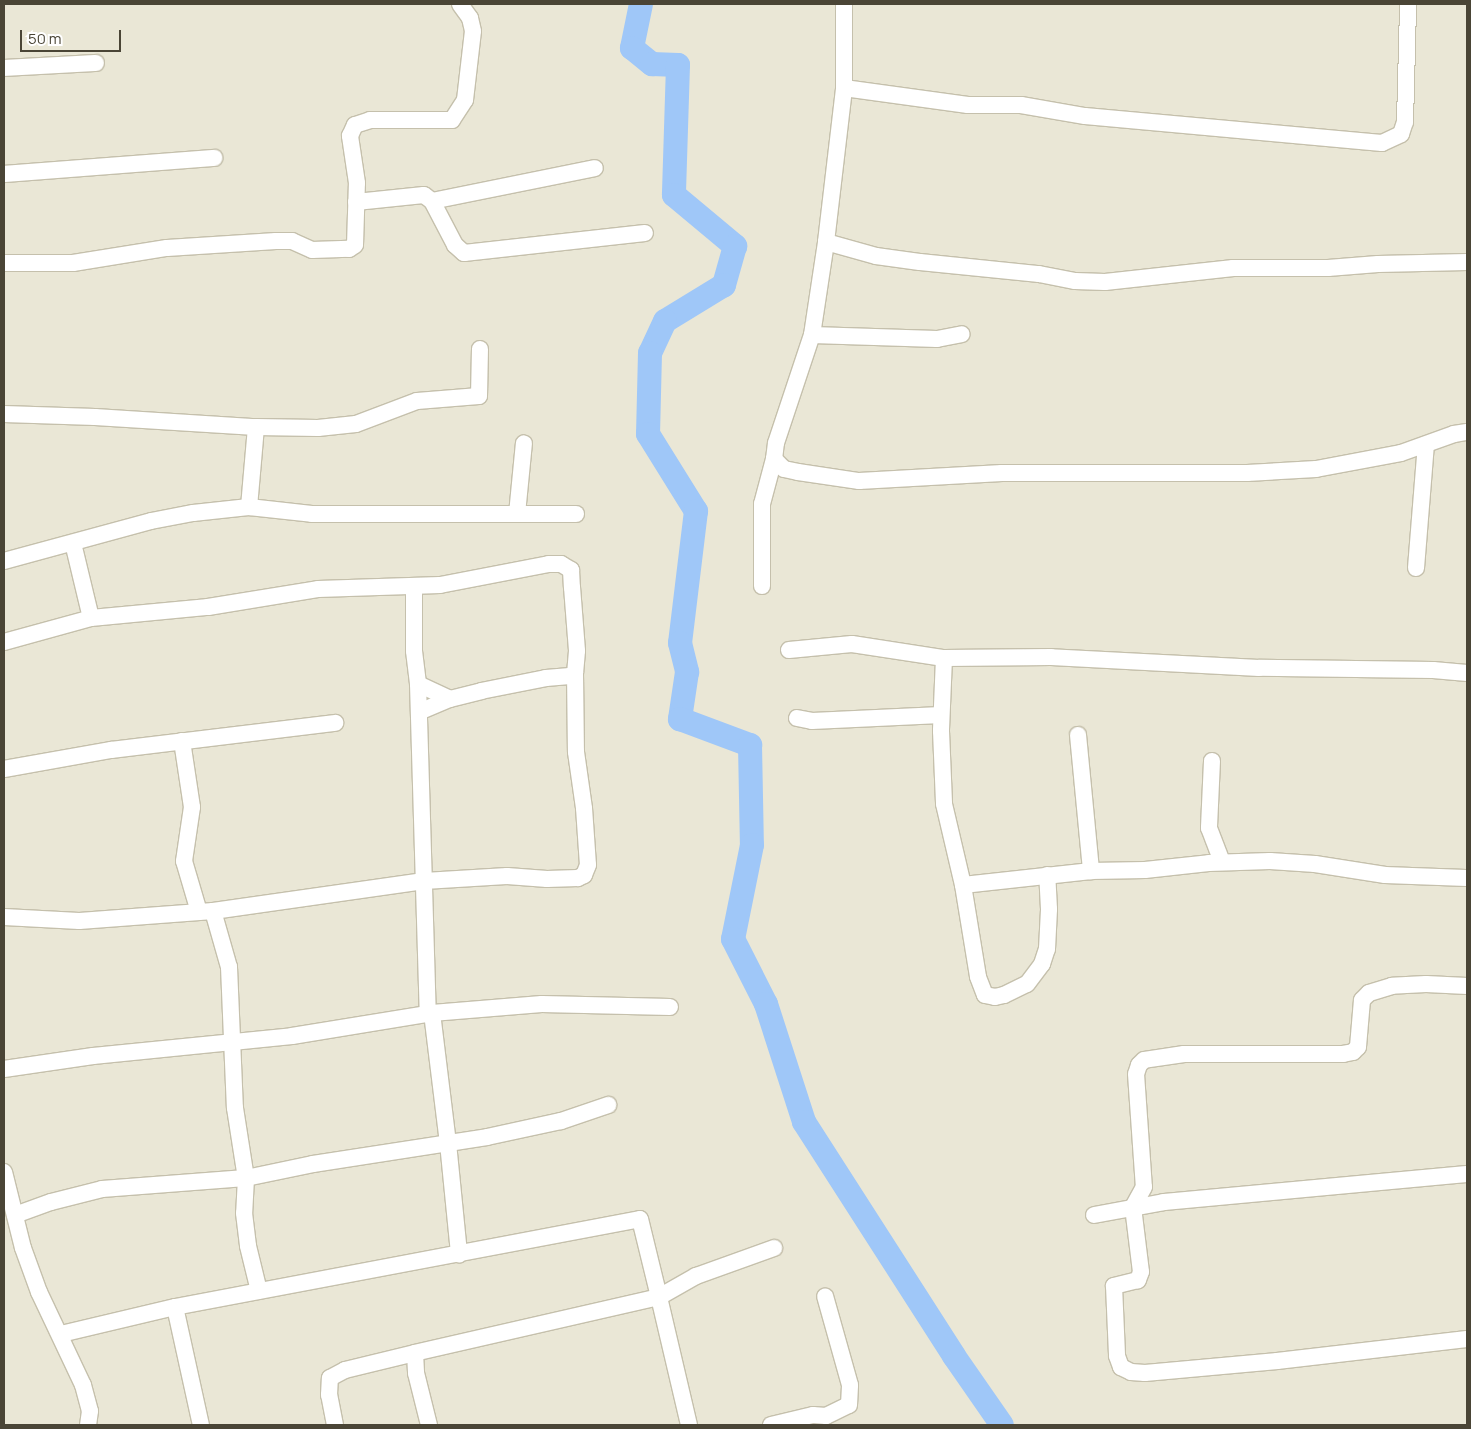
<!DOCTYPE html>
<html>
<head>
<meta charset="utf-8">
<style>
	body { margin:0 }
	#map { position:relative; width:1471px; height:1429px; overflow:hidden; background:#f6f3e8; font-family:Manrope,sans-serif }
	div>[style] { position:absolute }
	.residential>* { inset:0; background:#eae7d6 }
	.river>* { height:24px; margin:-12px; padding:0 12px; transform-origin:12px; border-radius:12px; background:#9fc7f8 }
	.roads { filter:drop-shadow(1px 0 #c5c0ac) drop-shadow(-1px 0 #c5c0ac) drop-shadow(0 1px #c5c0ac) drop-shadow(0 -1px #c5c0ac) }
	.minor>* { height:16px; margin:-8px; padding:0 8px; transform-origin:8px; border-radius:8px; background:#fff }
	span { translate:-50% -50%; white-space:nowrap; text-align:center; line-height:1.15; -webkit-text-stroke:5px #fff; paint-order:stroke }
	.frame { position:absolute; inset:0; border:5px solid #4a4536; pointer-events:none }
	.scale { position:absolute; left:20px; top:30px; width:101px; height:22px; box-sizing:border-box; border:2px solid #4a4536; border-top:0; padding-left:6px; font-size:15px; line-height:18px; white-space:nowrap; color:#4a4536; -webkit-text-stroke:4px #fff; paint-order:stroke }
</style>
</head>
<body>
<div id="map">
	<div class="residential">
		<i style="clip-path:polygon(4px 4px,1467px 4px,1467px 1425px,4px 1425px)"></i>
	</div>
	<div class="river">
		<i style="left:641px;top:4px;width:45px;rotate:101.6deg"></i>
		<i style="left:632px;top:48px;width:26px;rotate:39deg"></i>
		<i style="left:652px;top:64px;width:26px;rotate:2deg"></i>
		<i style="left:678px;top:65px;width:130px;rotate:91.8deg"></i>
		<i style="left:674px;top:195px;width:80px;rotate:39.9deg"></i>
		<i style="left:735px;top:246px;width:41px;rotate:105.8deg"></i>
		<i style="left:724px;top:285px;width:69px;rotate:148.6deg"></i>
		<i style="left:665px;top:321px;width:35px;rotate:115deg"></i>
		<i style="left:650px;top:353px;width:81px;rotate:91.4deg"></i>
		<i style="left:648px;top:434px;width:91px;rotate:58.1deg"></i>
		<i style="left:696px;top:511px;width:133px;rotate:96.9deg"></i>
		<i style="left:680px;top:643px;width:30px;rotate:76deg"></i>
		<i style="left:687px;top:672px;width:48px;rotate:98.5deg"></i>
		<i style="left:680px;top:719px;width:75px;rotate:20.4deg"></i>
		<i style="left:750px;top:745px;width:100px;rotate:88.9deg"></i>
		<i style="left:752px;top:845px;width:96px;rotate:101.4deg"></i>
		<i style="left:733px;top:939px;width:73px;rotate:63.1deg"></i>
		<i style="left:766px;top:1004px;width:124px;rotate:72.1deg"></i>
		<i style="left:804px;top:1122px;width:278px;rotate:57.3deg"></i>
		<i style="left:954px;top:1356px;width:84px;rotate:55.2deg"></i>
	</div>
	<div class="roads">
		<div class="minor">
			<i style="left:4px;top:68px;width:92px;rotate:-3.1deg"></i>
			<i style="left:844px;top:88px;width:125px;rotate:7.8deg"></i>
			<i style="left:968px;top:105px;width:53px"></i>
			<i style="left:1021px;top:105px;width:65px;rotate:9.8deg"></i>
			<i style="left:1085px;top:116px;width:298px;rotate:5.2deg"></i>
			<i style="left:1382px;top:143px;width:21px;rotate:-25deg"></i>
			<i style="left:1401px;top:134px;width:13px;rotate:-72deg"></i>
			<i style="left:1405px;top:122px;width:118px;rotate:-88.5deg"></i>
			<i style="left:4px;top:174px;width:211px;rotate:-4.4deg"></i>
			<i style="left:432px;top:201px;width:166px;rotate:-11.4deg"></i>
			<i style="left:356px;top:202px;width:68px;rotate:-5.9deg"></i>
			<i style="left:424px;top:195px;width:10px;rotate:37deg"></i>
			<i style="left:432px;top:201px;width:50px;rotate:62.4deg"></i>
			<i style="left:455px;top:245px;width:12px;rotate:42deg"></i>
			<i style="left:464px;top:253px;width:182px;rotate:-6.3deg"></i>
			<i style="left:826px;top:242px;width:52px;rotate:15.6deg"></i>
			<i style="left:876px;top:256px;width:44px;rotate:7.8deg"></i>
			<i style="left:920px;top:262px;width:120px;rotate:5.8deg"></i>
			<i style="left:1039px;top:274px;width:37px;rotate:11deg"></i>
			<i style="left:1075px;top:281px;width:30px;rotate:2deg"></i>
			<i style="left:1105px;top:282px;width:129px;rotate:-6.2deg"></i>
			<i style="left:1233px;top:268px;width:95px"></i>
			<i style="left:1328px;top:268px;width:50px;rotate:-4.6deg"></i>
			<i style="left:1378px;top:264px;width:89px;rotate:-1.3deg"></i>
			<i style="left:4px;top:263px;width:69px"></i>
			<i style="left:73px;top:263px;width:95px;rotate:-9.1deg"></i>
			<i style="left:167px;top:248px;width:109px;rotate:-3.7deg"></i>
			<i style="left:276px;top:241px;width:16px"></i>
			<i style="left:292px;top:241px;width:22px;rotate:24deg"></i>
			<i style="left:312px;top:250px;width:37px;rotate:-2deg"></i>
			<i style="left:349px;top:249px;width:7px;rotate:-34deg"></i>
			<i style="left:355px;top:245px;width:62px;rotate:-88.2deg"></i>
			<i style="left:357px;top:183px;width:48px;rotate:-98.5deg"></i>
			<i style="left:350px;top:136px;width:12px;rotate:-66deg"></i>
			<i style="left:355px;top:125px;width:16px;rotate:-18deg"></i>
			<i style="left:370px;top:120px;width:82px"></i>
			<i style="left:452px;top:120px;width:24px;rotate:-57deg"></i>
			<i style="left:465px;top:100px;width:69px;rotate:-83.4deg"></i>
			<i style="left:473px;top:31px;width:13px;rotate:-103deg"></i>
			<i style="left:470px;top:18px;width:17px;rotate:-126deg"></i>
			<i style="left:812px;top:335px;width:125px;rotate:1.8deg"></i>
			<i style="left:937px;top:339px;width:25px;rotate:-11deg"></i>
			<i style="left:4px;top:414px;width:91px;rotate:1.9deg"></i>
			<i style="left:95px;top:417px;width:161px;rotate:3.6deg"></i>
			<i style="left:256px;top:427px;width:62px;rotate:0.9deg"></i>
			<i style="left:318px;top:428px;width:38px;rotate:-6deg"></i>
			<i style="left:356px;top:424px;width:65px;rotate:-20.7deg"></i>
			<i style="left:417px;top:401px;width:62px;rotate:-4.6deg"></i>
			<i style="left:479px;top:396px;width:47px;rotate:-88.8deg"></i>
			<i style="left:774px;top:459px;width:14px;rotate:45deg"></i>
			<i style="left:784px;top:469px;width:14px;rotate:12deg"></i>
			<i style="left:798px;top:472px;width:62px;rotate:8.4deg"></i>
			<i style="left:859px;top:481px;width:143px;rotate:-3.2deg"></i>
			<i style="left:1002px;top:473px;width:245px"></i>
			<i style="left:1247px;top:473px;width:69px;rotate:-3.3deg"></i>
			<i style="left:1316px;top:469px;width:86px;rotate:-10.7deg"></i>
			<i style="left:1401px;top:453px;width:56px;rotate:-19.7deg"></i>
			<i style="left:1454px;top:434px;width:13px;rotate:-9deg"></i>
			<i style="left:249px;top:507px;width:80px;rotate:-85deg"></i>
			<i style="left:517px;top:514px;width:71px;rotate:-84.4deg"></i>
			<i style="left:73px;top:543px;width:77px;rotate:76.5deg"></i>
			<i style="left:4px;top:561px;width:152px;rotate:-15.2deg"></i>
			<i style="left:151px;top:521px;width:43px;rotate:-10.8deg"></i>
			<i style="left:193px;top:513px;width:56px;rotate:-6.1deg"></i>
			<i style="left:249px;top:507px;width:63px;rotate:6.3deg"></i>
			<i style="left:312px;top:514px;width:264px"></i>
			<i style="left:1416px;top:568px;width:124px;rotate:-85.4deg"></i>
			<i style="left:762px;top:586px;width:82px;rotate:-90deg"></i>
			<i style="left:762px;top:504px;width:47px;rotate:-75.1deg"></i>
			<i style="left:774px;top:459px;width:16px;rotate:-83deg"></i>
			<i style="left:776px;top:443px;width:114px;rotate:-71.6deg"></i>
			<i style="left:812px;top:335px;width:94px;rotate:-81.4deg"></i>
			<i style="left:826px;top:242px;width:155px;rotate:-83.3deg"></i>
			<i style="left:844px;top:88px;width:84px;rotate:-90deg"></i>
			<i style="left:414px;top:587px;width:64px;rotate:90deg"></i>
			<i style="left:414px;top:651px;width:33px;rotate:83deg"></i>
			<i style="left:418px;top:684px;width:330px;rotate:88.3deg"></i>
			<i style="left:4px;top:642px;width:90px;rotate:-15.4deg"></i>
			<i style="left:91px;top:618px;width:118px;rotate:-5.4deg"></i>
			<i style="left:208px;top:607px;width:111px;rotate:-9.3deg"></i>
			<i style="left:318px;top:589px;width:122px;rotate:-1.9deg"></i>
			<i style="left:440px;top:585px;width:111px;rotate:-10.9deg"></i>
			<i style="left:549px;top:564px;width:12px"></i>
			<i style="left:561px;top:564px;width:12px;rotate:31deg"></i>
			<i style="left:571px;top:570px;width:17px;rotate:87deg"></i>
			<i style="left:572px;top:587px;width:64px;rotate:85.5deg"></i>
			<i style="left:577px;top:651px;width:22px;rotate:95deg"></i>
			<i style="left:575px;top:673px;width:79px;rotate:89.3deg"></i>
			<i style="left:576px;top:752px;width:57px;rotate:81.9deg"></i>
			<i style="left:584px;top:808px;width:57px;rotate:86deg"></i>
			<i style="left:588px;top:865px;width:11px;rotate:112deg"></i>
			<i style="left:584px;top:875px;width:7px;rotate:153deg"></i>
			<i style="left:578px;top:878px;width:31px;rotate:178deg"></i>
			<i style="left:547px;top:879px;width:40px;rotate:-175.7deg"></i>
			<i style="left:507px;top:876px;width:83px;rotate:176.6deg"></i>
			<i style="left:424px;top:881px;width:213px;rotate:171.9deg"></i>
			<i style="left:213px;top:911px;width:134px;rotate:175.7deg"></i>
			<i style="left:79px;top:921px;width:75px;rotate:-176.9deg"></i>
			<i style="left:789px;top:650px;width:63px;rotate:-5.4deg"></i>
			<i style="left:852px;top:644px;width:93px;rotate:8.7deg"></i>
			<i style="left:1467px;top:673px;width:34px;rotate:-175deg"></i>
			<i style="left:1433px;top:670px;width:174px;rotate:-179.3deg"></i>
			<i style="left:1259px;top:668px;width:208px;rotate:-177deg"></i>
			<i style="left:1051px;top:657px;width:107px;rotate:179.5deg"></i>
			<i style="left:944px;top:658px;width:73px;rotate:92.4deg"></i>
			<i style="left:941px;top:731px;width:73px;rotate:87.6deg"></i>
			<i style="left:944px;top:804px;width:83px;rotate:76.8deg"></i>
			<i style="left:963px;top:885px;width:129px;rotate:-6.2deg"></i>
			<i style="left:1091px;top:871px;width:54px;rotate:-1.1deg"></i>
			<i style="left:1145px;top:870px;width:64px;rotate:-6.2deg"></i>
			<i style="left:1209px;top:863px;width:61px;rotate:-1.9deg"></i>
			<i style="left:1270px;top:861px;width:45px;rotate:3.8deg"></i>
			<i style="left:1315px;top:864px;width:71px;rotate:8.9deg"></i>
			<i style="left:1385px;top:875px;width:82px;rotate:2.1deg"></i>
			<i style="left:418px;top:684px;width:35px;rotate:25deg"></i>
			<i style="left:419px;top:712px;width:34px;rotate:-23deg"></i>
			<i style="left:450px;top:699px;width:32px;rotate:-14deg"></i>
			<i style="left:481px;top:691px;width:66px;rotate:-11.3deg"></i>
			<i style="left:546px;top:678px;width:24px;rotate:-5deg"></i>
			<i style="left:570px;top:676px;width:6px;rotate:-31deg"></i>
			<i style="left:797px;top:718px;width:15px;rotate:11deg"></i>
			<i style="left:812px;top:721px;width:129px;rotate:-2.7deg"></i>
			<i style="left:1078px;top:735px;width:137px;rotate:84.5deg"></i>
			<i style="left:182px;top:741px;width:67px;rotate:81.4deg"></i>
			<i style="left:192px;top:807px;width:55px;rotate:98.4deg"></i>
			<i style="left:184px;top:861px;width:53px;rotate:73.6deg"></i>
			<i style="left:1212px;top:761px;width:67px;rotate:92.6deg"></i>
			<i style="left:1209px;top:828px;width:36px;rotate:69deg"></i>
			<i style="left:4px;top:769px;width:109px;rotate:-10.1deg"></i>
			<i style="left:111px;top:750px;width:226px;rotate:-6.9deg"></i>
			<i style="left:963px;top:885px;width:93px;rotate:80.7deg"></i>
			<i style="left:978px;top:977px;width:19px;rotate:69deg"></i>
			<i style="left:985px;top:995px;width:10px;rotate:11deg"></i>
			<i style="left:995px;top:997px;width:9px;rotate:-13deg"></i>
			<i style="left:1004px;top:995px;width:25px;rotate:-26deg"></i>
			<i style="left:1027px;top:984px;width:25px;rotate:-53deg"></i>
			<i style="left:1042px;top:964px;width:16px;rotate:-72deg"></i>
			<i style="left:1047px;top:949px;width:40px;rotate:-87.1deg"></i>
			<i style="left:1049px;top:909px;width:34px;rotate:-93deg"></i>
			<i style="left:213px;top:911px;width:58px;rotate:74.1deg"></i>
			<i style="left:229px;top:967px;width:141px;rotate:87.6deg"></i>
			<i style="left:235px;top:1108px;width:71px;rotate:81.1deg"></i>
			<i style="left:246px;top:1178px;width:35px;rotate:93deg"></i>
			<i style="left:244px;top:1213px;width:33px;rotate:83deg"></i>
			<i style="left:248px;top:1246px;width:46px;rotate:76.3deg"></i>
			<i style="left:1467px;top:986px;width:41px;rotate:-177.2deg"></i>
			<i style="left:1426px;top:984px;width:34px;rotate:177deg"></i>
			<i style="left:1392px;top:986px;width:24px;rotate:163deg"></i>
			<i style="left:1369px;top:993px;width:10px;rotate:135deg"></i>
			<i style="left:1362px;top:1000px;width:47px;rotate:94.9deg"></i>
			<i style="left:1358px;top:1047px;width:7px;rotate:135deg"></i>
			<i style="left:1353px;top:1052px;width:10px;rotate:169deg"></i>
			<i style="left:1343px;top:1054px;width:159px;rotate:180deg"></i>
			<i style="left:1184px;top:1054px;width:40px;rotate:171.5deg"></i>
			<i style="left:1144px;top:1060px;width:7px;rotate:135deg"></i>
			<i style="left:1139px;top:1065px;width:9px;rotate:108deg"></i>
			<i style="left:1136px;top:1074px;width:113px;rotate:86deg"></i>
			<i style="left:1144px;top:1187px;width:23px;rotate:119deg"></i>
			<i style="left:1133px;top:1207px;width:65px;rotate:83deg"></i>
			<i style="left:1141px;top:1272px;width:9px;rotate:111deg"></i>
			<i style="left:1138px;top:1280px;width:25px;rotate:166deg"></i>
			<i style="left:1114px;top:1286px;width:70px;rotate:87.5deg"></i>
			<i style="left:1117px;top:1356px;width:12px;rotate:70deg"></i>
			<i style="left:1121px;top:1367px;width:11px;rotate:27deg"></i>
			<i style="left:1131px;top:1372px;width:14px;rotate:4deg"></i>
			<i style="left:1145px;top:1373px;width:133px;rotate:-5.2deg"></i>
			<i style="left:1277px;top:1361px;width:191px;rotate:-6.6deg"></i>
			<i style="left:432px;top:1013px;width:131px;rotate:83deg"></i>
			<i style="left:448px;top:1143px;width:112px;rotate:84.3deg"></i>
			<i style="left:4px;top:1069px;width:90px;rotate:-8.3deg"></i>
			<i style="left:93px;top:1056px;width:200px;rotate:-5.7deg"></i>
			<i style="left:292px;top:1036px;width:142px;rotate:-9.3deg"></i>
			<i style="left:432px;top:1013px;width:110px;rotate:-4.7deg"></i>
			<i style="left:542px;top:1004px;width:128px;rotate:1.3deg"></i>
			<i style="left:4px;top:1172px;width:78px;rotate:76deg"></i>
			<i style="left:23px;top:1248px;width:47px;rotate:70deg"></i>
			<i style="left:39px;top:1292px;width:103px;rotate:64.7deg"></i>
			<i style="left:83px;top:1385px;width:27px;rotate:75deg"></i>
			<i style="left:90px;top:1411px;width:14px;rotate:98deg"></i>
			<i style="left:15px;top:1215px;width:38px;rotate:-20deg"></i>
			<i style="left:51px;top:1202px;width:53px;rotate:-14.3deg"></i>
			<i style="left:102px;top:1189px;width:144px;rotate:-4.4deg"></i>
			<i style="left:246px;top:1178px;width:68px;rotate:-11.8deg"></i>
			<i style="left:313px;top:1164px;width:176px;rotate:-8.8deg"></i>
			<i style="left:487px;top:1137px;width:76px;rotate:-12.2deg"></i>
			<i style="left:561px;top:1121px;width:50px;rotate:-18.8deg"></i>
			<i style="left:1094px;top:1215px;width:71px;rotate:-10.5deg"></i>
			<i style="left:1164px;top:1202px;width:304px;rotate:-5.3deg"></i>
			<i style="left:175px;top:1307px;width:121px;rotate:77.6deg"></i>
			<i style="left:61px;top:1334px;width:117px;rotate:-13.3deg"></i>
			<i style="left:175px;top:1307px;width:473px;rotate:-10.7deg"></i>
			<i style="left:640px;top:1219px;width:80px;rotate:76.3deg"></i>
			<i style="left:659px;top:1297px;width:250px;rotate:167.1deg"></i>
			<i style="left:415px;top:1353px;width:20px;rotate:87deg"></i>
			<i style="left:416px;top:1373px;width:54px;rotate:76deg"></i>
			<i style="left:335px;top:1425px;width:31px;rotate:-101deg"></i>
			<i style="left:329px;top:1395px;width:17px;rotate:-87deg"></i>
			<i style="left:330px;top:1378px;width:17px;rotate:-28deg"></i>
			<i style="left:345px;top:1370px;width:72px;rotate:-13.7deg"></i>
			<i style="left:689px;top:1425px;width:131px;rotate:-103.2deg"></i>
			<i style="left:659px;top:1297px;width:43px;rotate:-29.6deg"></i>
			<i style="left:696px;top:1276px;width:83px;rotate:-19.7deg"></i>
			<i style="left:771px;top:1425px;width:43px;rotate:-13.4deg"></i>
			<i style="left:813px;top:1415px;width:13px;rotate:4deg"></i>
			<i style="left:826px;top:1416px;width:25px;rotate:-26deg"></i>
			<i style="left:849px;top:1405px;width:20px;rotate:-87deg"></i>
			<i style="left:850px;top:1385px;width:92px;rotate:-105.7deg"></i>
		</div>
	</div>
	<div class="frame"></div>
	<div class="scale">50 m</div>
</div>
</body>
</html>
